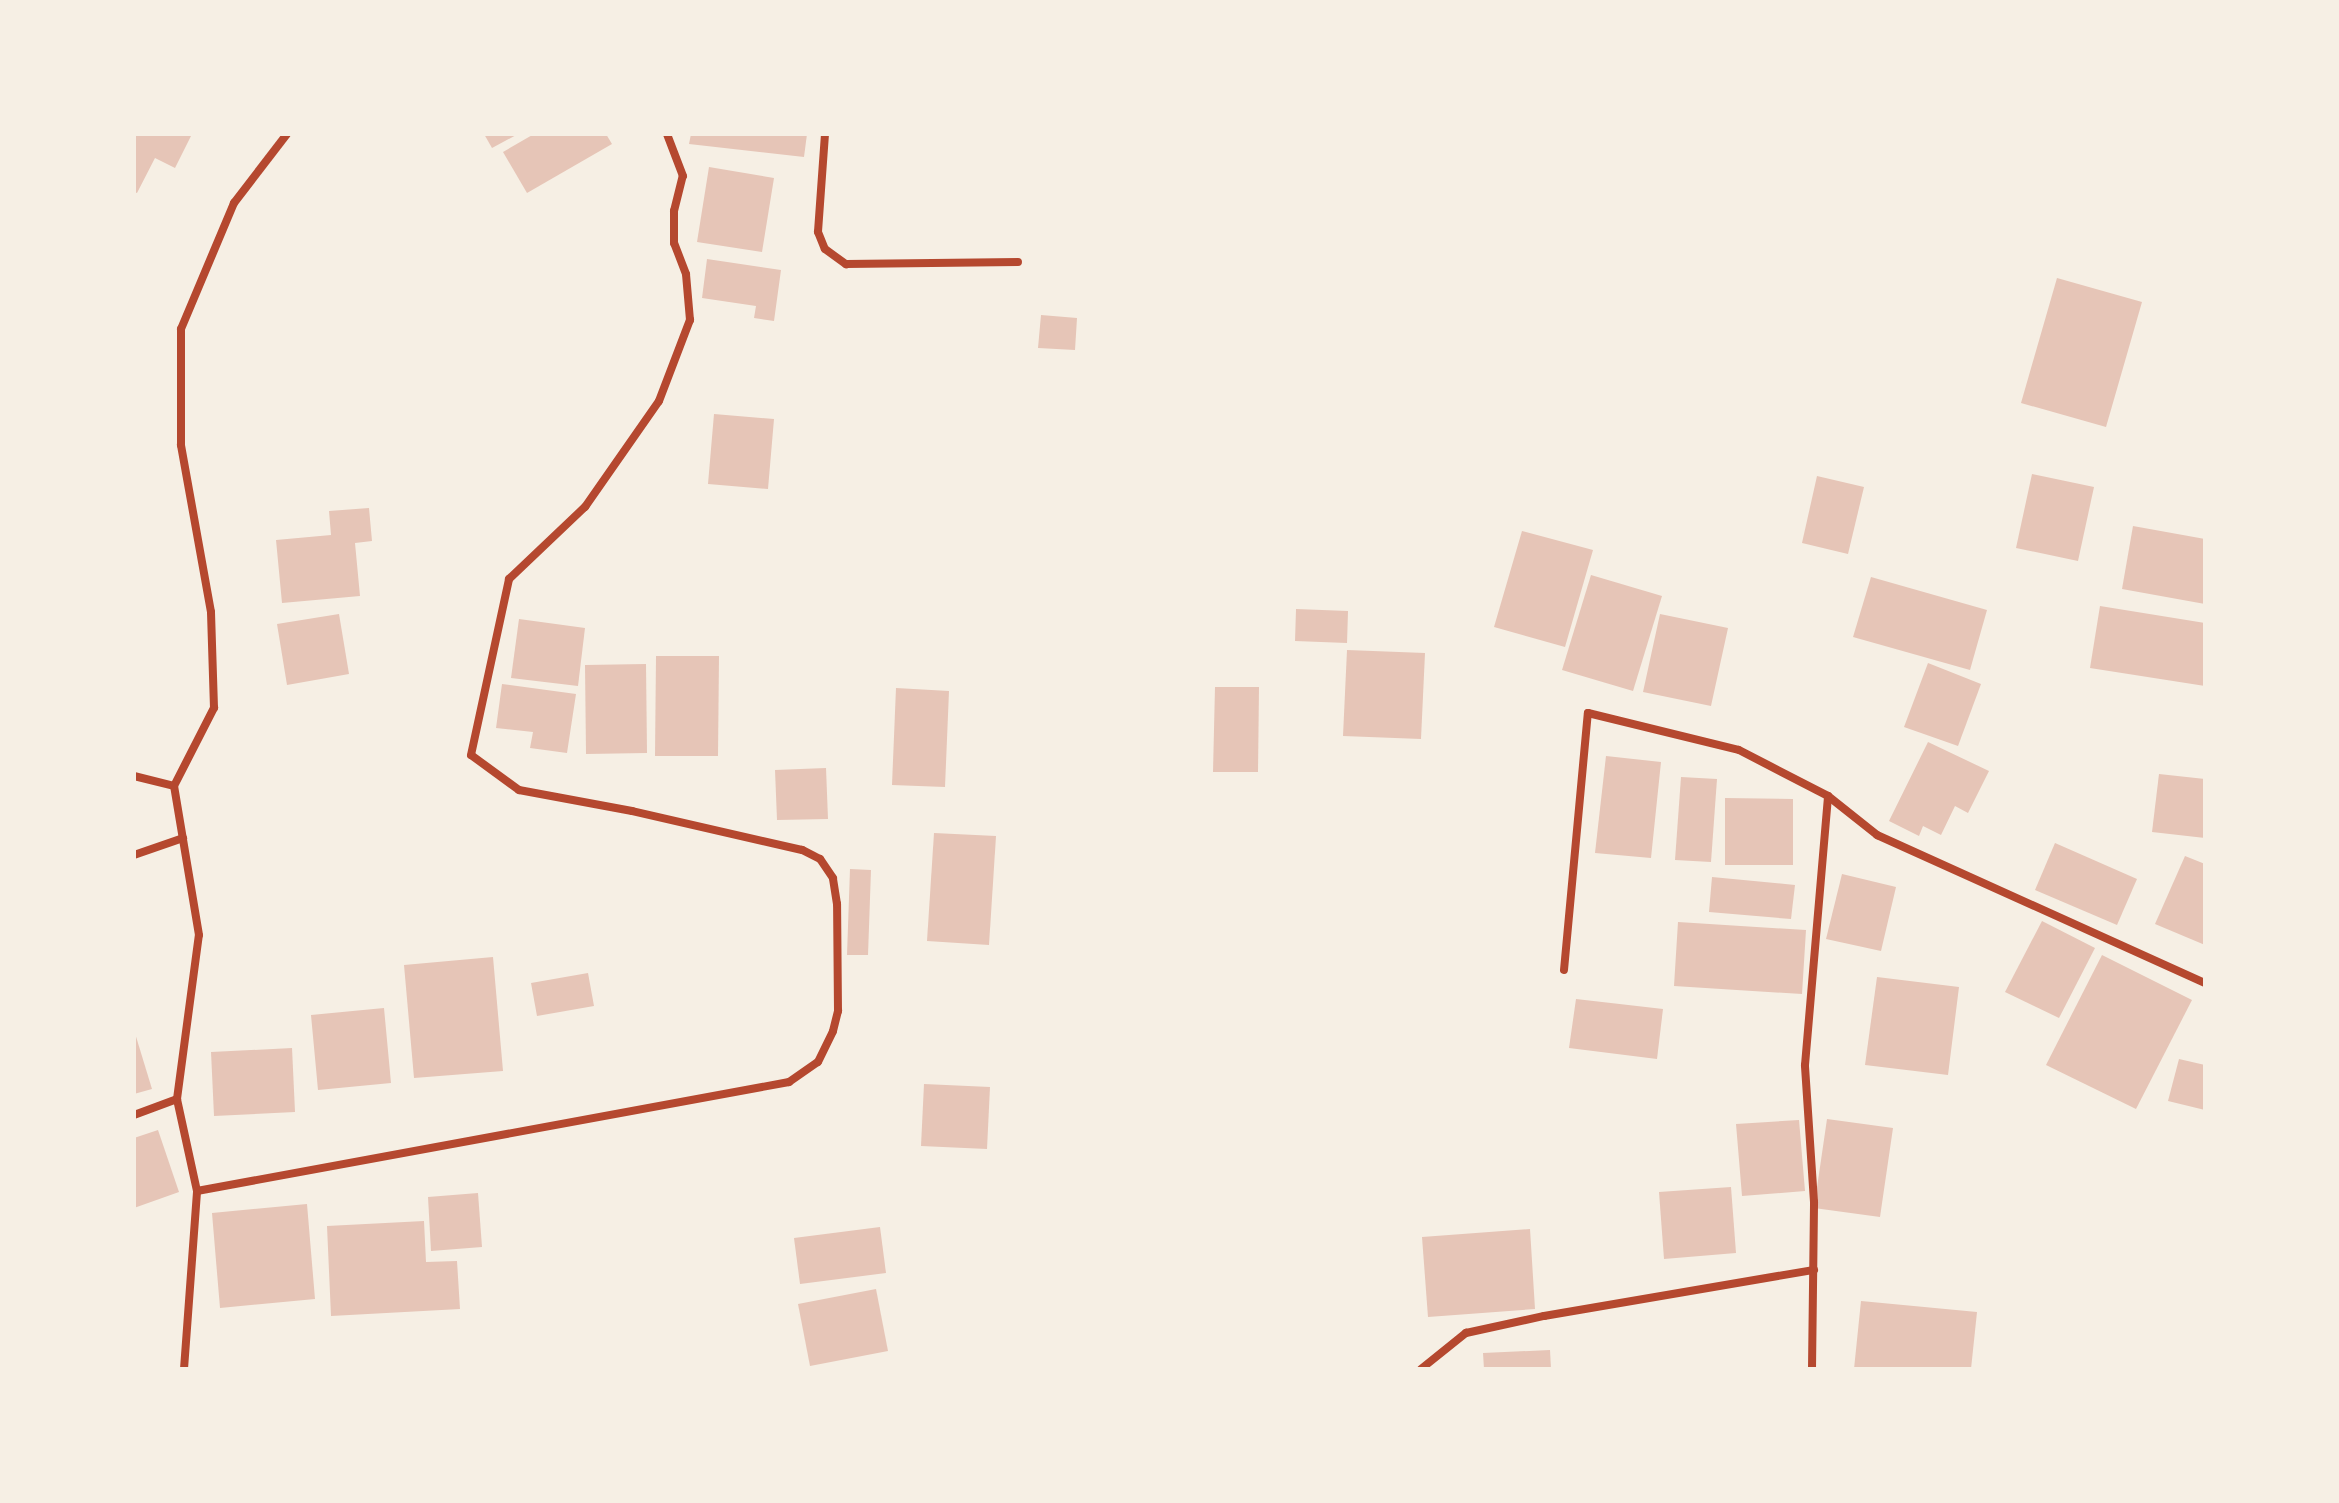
<!DOCTYPE html>
<html>
<head>
<meta charset="utf-8">
<style>
	body { margin:0 }
	#map { position:relative; width:2339px; height:1503px; overflow:hidden; background:#f6efe4; font-family:Commissioner,sans-serif }
	div>[style] { position:absolute }
	.building>* { inset:0; background:#e6c5b7 }
	.minor>* { height:8px; margin:-4px; padding:0 4px; transform-origin:4px; border-radius:4px; background:#b5482f }
	span { translate:-50% -50%; white-space:nowrap; text-align:center; line-height:1.15; -webkit-text-stroke:8px #f6efe4; paint-order:stroke }
	.frame { position:absolute; inset:0; border:136px solid #f6efe4; pointer-events:none }
</style>
</head>
<body>
<div id="map">
	<div class="building">
		<i style="clip-path:polygon(134px 134px,192px 134px,175px 168px,155px 158px,137px 193px,134px 192px)"></i>
		<i style="clip-path:polygon(484px 134px,518px 134px,492px 148px)"></i>
		<i style="clip-path:polygon(534px 134px,606px 134px,612px 144px,527px 193px,503px 152px)"></i>
		<i style="clip-path:polygon(691px 134px,807px 134px,804px 157px,689px 144px)"></i>
		<i style="clip-path:polygon(709px 167px,774px 178px,762px 252px,697px 242px)"></i>
		<i style="clip-path:polygon(707px 259px,781px 270px,774px 321px,754px 318px,756px 306px,702px 298px)"></i>
		<i style="clip-path:polygon(2057px 278px,2142px 302px,2106px 427px,2021px 403px)"></i>
		<i style="clip-path:polygon(1041px 315px,1077px 318px,1075px 350px,1038px 348px)"></i>
		<i style="clip-path:polygon(714px 414px,774px 419px,768px 489px,708px 484px)"></i>
		<i style="clip-path:polygon(2032px 474px,2094px 487px,2078px 561px,2016px 548px)"></i>
		<i style="clip-path:polygon(1817px 476px,1864px 487px,1848px 554px,1802px 543px)"></i>
		<i style="clip-path:polygon(369px 508px,372px 541px,355px 543px,360px 596px,282px 603px,276px 540px,331px 535px,329px 511px)"></i>
		<i style="clip-path:polygon(2133px 526px,2205px 539px,2205px 604px,2122px 589px)"></i>
		<i style="clip-path:polygon(1522px 531px,1593px 550px,1565px 647px,1494px 627px)"></i>
		<i style="clip-path:polygon(1591px 575px,1662px 596px,1633px 691px,1562px 670px)"></i>
		<i style="clip-path:polygon(1871px 577px,1987px 610px,1970px 670px,1853px 637px)"></i>
		<i style="clip-path:polygon(2100px 606px,2205px 623px,2205px 686px,2090px 668px)"></i>
		<i style="clip-path:polygon(1296px 609px,1348px 611px,1347px 643px,1295px 641px)"></i>
		<i style="clip-path:polygon(339px 614px,349px 674px,287px 685px,277px 624px)"></i>
		<i style="clip-path:polygon(1660px 614px,1728px 628px,1711px 706px,1643px 692px)"></i>
		<i style="clip-path:polygon(519px 619px,585px 628px,578px 686px,511px 678px)"></i>
		<i style="clip-path:polygon(1347px 650px,1425px 653px,1421px 739px,1343px 736px)"></i>
		<i style="clip-path:polygon(656px 656px,719px 656px,718px 756px,655px 756px)"></i>
		<i style="clip-path:polygon(1928px 663px,1981px 684px,1958px 746px,1904px 727px)"></i>
		<i style="clip-path:polygon(646px 664px,647px 753px,586px 754px,585px 665px)"></i>
		<i style="clip-path:polygon(502px 684px,576px 694px,567px 753px,530px 748px,533px 732px,496px 728px)"></i>
		<i style="clip-path:polygon(1215px 687px,1259px 687px,1258px 772px,1213px 772px)"></i>
		<i style="clip-path:polygon(896px 688px,949px 691px,945px 787px,892px 785px)"></i>
		<i style="clip-path:polygon(1928px 742px,1989px 771px,1968px 813px,1955px 806px,1941px 835px,1923px 826px,1919px 836px,1889px 821px)"></i>
		<i style="clip-path:polygon(1606px 756px,1661px 762px,1651px 858px,1595px 853px)"></i>
		<i style="clip-path:polygon(826px 768px,828px 819px,777px 820px,775px 770px)"></i>
		<i style="clip-path:polygon(2159px 774px,2205px 779px,2205px 838px,2152px 832px)"></i>
		<i style="clip-path:polygon(1681px 777px,1717px 779px,1711px 862px,1675px 860px)"></i>
		<i style="clip-path:polygon(1725px 798px,1793px 799px,1793px 865px,1725px 865px)"></i>
		<i style="clip-path:polygon(934px 833px,996px 836px,989px 945px,927px 941px)"></i>
		<i style="clip-path:polygon(2055px 843px,2137px 879px,2117px 925px,2035px 890px)"></i>
		<i style="clip-path:polygon(2185px 856px,2205px 864px,2205px 945px,2155px 924px)"></i>
		<i style="clip-path:polygon(850px 869px,871px 870px,868px 955px,847px 955px)"></i>
		<i style="clip-path:polygon(1842px 874px,1896px 887px,1881px 951px,1826px 939px)"></i>
		<i style="clip-path:polygon(1712px 877px,1795px 885px,1791px 919px,1709px 912px)"></i>
		<i style="clip-path:polygon(2042px 921px,2095px 948px,2059px 1018px,2005px 992px)"></i>
		<i style="clip-path:polygon(1678px 922px,1806px 930px,1802px 994px,1674px 986px)"></i>
		<i style="clip-path:polygon(2102px 955px,2192px 1000px,2136px 1109px,2046px 1065px)"></i>
		<i style="clip-path:polygon(493px 957px,503px 1071px,414px 1078px,404px 965px)"></i>
		<i style="clip-path:polygon(588px 973px,594px 1006px,537px 1016px,531px 983px)"></i>
		<i style="clip-path:polygon(1877px 977px,1959px 987px,1948px 1075px,1865px 1065px)"></i>
		<i style="clip-path:polygon(1576px 999px,1663px 1009px,1657px 1059px,1569px 1048px)"></i>
		<i style="clip-path:polygon(384px 1008px,391px 1083px,318px 1090px,311px 1015px)"></i>
		<i style="clip-path:polygon(134px 1030px,152px 1089px,134px 1094px)"></i>
		<i style="clip-path:polygon(292px 1048px,295px 1112px,214px 1116px,211px 1052px)"></i>
		<i style="clip-path:polygon(2179px 1059px,2205px 1065px,2205px 1110px,2168px 1101px)"></i>
		<i style="clip-path:polygon(924px 1084px,990px 1087px,987px 1149px,921px 1146px)"></i>
		<i style="clip-path:polygon(1827px 1119px,1893px 1128px,1880px 1217px,1814px 1208px)"></i>
		<i style="clip-path:polygon(1799px 1120px,1805px 1191px,1742px 1196px,1736px 1124px)"></i>
		<i style="clip-path:polygon(158px 1130px,179px 1192px,134px 1208px,134px 1138px)"></i>
		<i style="clip-path:polygon(1731px 1187px,1736px 1253px,1664px 1259px,1659px 1192px)"></i>
		<i style="clip-path:polygon(478px 1193px,482px 1247px,431px 1251px,428px 1197px)"></i>
		<i style="clip-path:polygon(307px 1204px,315px 1299px,220px 1308px,212px 1213px)"></i>
		<i style="clip-path:polygon(424px 1221px,426px 1262px,457px 1261px,460px 1309px,331px 1316px,327px 1226px)"></i>
		<i style="clip-path:polygon(880px 1227px,886px 1273px,800px 1284px,794px 1238px)"></i>
		<i style="clip-path:polygon(1530px 1229px,1535px 1309px,1428px 1317px,1422px 1237px)"></i>
		<i style="clip-path:polygon(876px 1289px,888px 1351px,810px 1366px,798px 1304px)"></i>
		<i style="clip-path:polygon(1861px 1301px,1977px 1312px,1971px 1369px,1854px 1369px)"></i>
		<i style="clip-path:polygon(1550px 1350px,1551px 1369px,1484px 1369px,1483px 1353px)"></i>
	</div>
	<div class="minor">
		<i style="left:825px;top:134px;width:98px;rotate:94.1deg"></i>
		<i style="left:818px;top:232px;width:18px;rotate:68deg"></i>
		<i style="left:825px;top:249px;width:26px;rotate:36deg"></i>
		<i style="left:846px;top:264px;width:172px;rotate:-0.7deg"></i>
		<i style="left:134px;top:776px;width:41px;rotate:14deg"></i>
		<i style="left:134px;top:855px;width:52px;rotate:-19.1deg"></i>
		<i style="left:1564px;top:970px;width:258px;rotate:-84.7deg"></i>
		<i style="left:1588px;top:713px;width:155px;rotate:13.8deg"></i>
		<i style="left:1739px;top:750px;width:100px;rotate:27.3deg"></i>
		<i style="left:1828px;top:796px;width:63px;rotate:38.5deg"></i>
		<i style="left:1877px;top:835px;width:360px;rotate:24.3deg"></i>
		<i style="left:134px;top:1115px;width:46px;rotate:-20.4deg"></i>
		<i style="left:197px;top:1191px;width:602px;rotate:-10.43deg"></i>
		<i style="left:789px;top:1082px;width:35px;rotate:-35deg"></i>
		<i style="left:818px;top:1062px;width:34px;rotate:-64deg"></i>
		<i style="left:833px;top:1031px;width:21px;rotate:-76deg"></i>
		<i style="left:838px;top:1011px;width:107px;rotate:-90.5deg"></i>
		<i style="left:837px;top:904px;width:26px;rotate:-99deg"></i>
		<i style="left:833px;top:878px;width:23px;rotate:-124deg"></i>
		<i style="left:820px;top:859px;width:20px;rotate:-153deg"></i>
		<i style="left:802px;top:850px;width:174px;rotate:-167.1deg"></i>
		<i style="left:632px;top:811px;width:115px;rotate:-169.5deg"></i>
		<i style="left:519px;top:790px;width:59px;rotate:-143.9deg"></i>
		<i style="left:471px;top:755px;width:180px;rotate:-77.8deg"></i>
		<i style="left:509px;top:579px;width:105px;rotate:-43.5deg"></i>
		<i style="left:585px;top:507px;width:129px;rotate:-55.1deg"></i>
		<i style="left:659px;top:401px;width:87px;rotate:-69.1deg"></i>
		<i style="left:690px;top:320px;width:46px;rotate:-95deg"></i>
		<i style="left:686px;top:274px;width:33px;rotate:-111deg"></i>
		<i style="left:674px;top:243px;width:32px;rotate:-90deg"></i>
		<i style="left:674px;top:211px;width:36px;rotate:-76deg"></i>
		<i style="left:683px;top:176px;width:45px;rotate:-110.9deg"></i>
		<i style="left:184px;top:1369px;width:178px;rotate:-85.8deg"></i>
		<i style="left:197px;top:1191px;width:94px;rotate:-102.3deg"></i>
		<i style="left:177px;top:1099px;width:165px;rotate:-82.4deg"></i>
		<i style="left:199px;top:935px;width:151px;rotate:-99.5deg"></i>
		<i style="left:174px;top:786px;width:88px;rotate:-62.9deg"></i>
		<i style="left:214px;top:708px;width:96px;rotate:-91.8deg"></i>
		<i style="left:211px;top:612px;width:170px;rotate:-100.2deg"></i>
		<i style="left:181px;top:445px;width:116px;rotate:-90deg"></i>
		<i style="left:181px;top:329px;width:137px;rotate:-67.2deg"></i>
		<i style="left:234px;top:203px;width:87px;rotate:-52.5deg"></i>
		<i style="left:1421px;top:1369px;width:58px;rotate:-38.7deg"></i>
		<i style="left:1466px;top:1333px;width:80px;rotate:-12.3deg"></i>
		<i style="left:1544px;top:1316px;width:274px;rotate:-9.7deg"></i>
		<i style="left:1812px;top:1369px;width:167px;rotate:-89.3deg"></i>
		<i style="left:1814px;top:1202px;width:137px;rotate:-93.8deg"></i>
		<i style="left:1805px;top:1065px;width:270px;rotate:-85.1deg"></i>
	</div>
	<div class="frame"></div>
</div>
</body>
</html>
